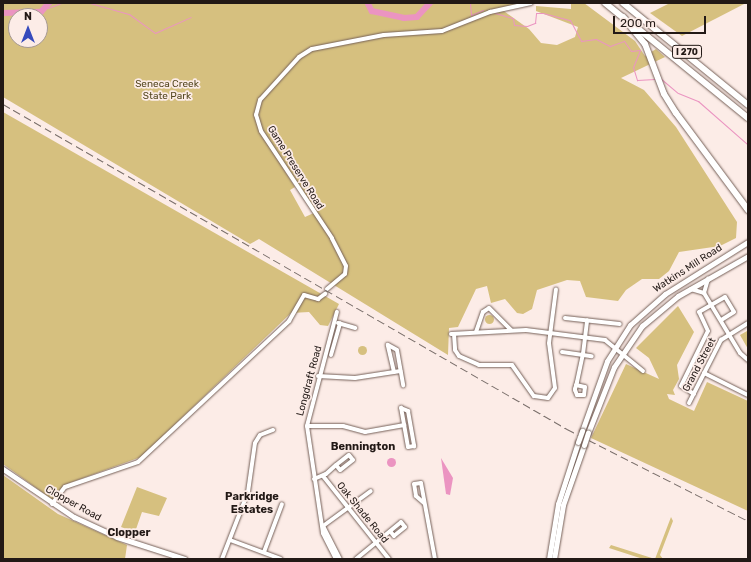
<!DOCTYPE html>
<style>
body{margin:0}
#map{position:relative;width:751px;height:562px;overflow:hidden;background:#fcece7;font-family:Rubik,sans-serif}
div>[style]{position:absolute}
.green>*{inset:0;background:#d6c07f}
.round{border-radius:50%}
.water>*{inset:0;background:#eb94c1}
.stream>*{height:1px;margin:-0.5px;padding:0 0.5px;transform-origin:0.5px;border-radius:0.5px;background:#eb94c1}
.river>*{height:5.5px;margin:-2.75px;padding:0 2.75px;transform-origin:2.75px;border-radius:2.75px;background:#eb94c1}
.roads{filter:drop-shadow(0 0 1px #756058) drop-shadow(0 0 1px #756058)}
.minor>*{height:4px;margin:-2px;padding:0 2px;transform-origin:2px;border-radius:2px;background:#fff}
.major>*{height:5px;margin:-2.5px;padding:0 2.5px;transform-origin:2.5px;border-radius:2.5px;background:#fff}
.highway>*{height:6px;margin:-3px;padding:0 3px;transform-origin:3px;border-radius:3px;background:#fff}
.rail>*{height:1px;margin-top:-0.5px;transform-origin:0;background:repeating-linear-gradient(90deg,#786d69 0 8px,transparent 0 12px)}
.bridges{filter:drop-shadow(0 0 1px #756058) drop-shadow(0 0 1px #756058)}
.major-bridge>*{height:5px;margin:-2.5px;padding:0 2.5px;transform-origin:2.5px;border-radius:2.5px;background:#fff}
span{translate:-50% -50%;white-space:nowrap;text-align:center;line-height:1.15;-webkit-text-stroke:3.5px #fcece7;paint-order:stroke}
.shield-label span{padding:1px 3px;background:#fcece7;border:1px solid;border-radius:3px;-webkit-text-stroke-width:0}
.shield-label{font-size:9px;color:#221916;font-weight:700}
.park-label{font-size:10px;color:#554821}
.street-label{font-size:10px;color:#221916}
.neighbourhood-label{font-size:11px;color:#221916;font-weight:700}
.frame{position:absolute;inset:0;border:4px solid #221916;pointer-events:none}
.north{position:absolute;left:8px;top:8px;width:40px;height:40px;box-sizing:border-box;background:#fcece7;border:1px solid #a59893;border-radius:50%;rotate:0deg;font-size:11px;font-weight:700;line-height:16px;text-align:center;color:#221916}
.north::after{content:'';display:block;margin:auto;width:14px;height:18px;background:#364abc;clip-path:polygon(50% 0,100% 100%,50% 72%,0 100%)}
.scale{position:absolute;left:613px;top:16px;width:93px;height:18px;box-sizing:border-box;border:2px solid #221916;border-top:0;padding-left:5px;font-size:12px;line-height:14px;white-space:nowrap;color:#221916;-webkit-text-stroke:3px #fcece7;paint-order:stroke}
</style>
<div id="map">
<div class="green">
<div style="clip-path:polygon(evenodd,3px 3px,526px 3px,501px 9px,529px 29px,541px 43px,557px 45px,575px 37px,578px 27px,536px 11px,536px 6px,571px 9px,571px 3px,584px 3px,635px 41px,645px 56px,656px 49px,665px 57px,621px 78px,644px 90px,676px 127px,737px 222px,736px 238px,720px 246px,679px 252px,669px 271px,659px 279px,642px 279px,626px 290px,618px 301px,586px 297px,580px 281px,567px 280px,537px 290px,532px 309px,523px 314px,517px 313px,505px 299px,491px 303px,487px 286px,476px 289px,458px 327px,449px 328px,448px 355px,259px 239px,250px 244px,3px 97px,3px 3px,16px 16px,40px 16px,40px 40px,16px 40px,16px 16px,3px 3px,283px 168px,316px 212px,305px 217px,290px 190px,295px 187px,283px 168px)"></div>
<div style="clip-path:polygon(670px 3px,746px 3px,682px 36px,650px 13px)"></div>
<div style="clip-path:polygon(3px 112px,339px 304px,328px 326px,320px 325px,309px 312px,291px 313px,141px 457px,64px 485px,57px 503px,3px 464px)"></div>
<div style="clip-path:polygon(678px 306px,694px 332px,677px 365px,679px 379px,673px 390px,675px 395px,667px 394px,669px 399px,694px 411px,707px 382px,748px 401px,748px 511px,591px 438px,626px 364px,659px 379px,649px 358px,636px 348px)"></div>
<div class="round" style="left:484.5px;top:314.5px;width:9px;height:9px"></div>
<div style="clip-path:polygon(747px 331px,748px 333px,748px 349px,740px 335px)"></div>
<div class="round" style="left:357.5px;top:345.5px;width:9px;height:9px"></div>
<div style="clip-path:polygon(3px 475px,58px 514px,127px 545px,125px 559px,3px 559px)"></div>
<div style="clip-path:polygon(137px 487px,167px 498px,159px 516px,142px 512px,135px 532px,121px 527px)"></div>
<div style="clip-path:polygon(671px 517px,673px 521px,660px 555px,663px 559px,643px 559px,609px 548px,611px 545px,655px 559px)"></div>
</div>
<div class="water">
<div class="round" style="left:386.5px;top:457.5px;width:9px;height:9px"></div>
<div style="clip-path:polygon(441px 458px,453px 478px,450px 495px,446px 494px)"></div>
</div>
<div class="stream">
<div style="left:90px;top:3px;width:41px;rotate:15.8deg"></div>
<div style="left:129px;top:14px;width:32px;rotate:36deg"></div>
<div style="left:155px;top:33px;width:39px;rotate:-24deg"></div>
<div style="left:470px;top:3px;width:12px;rotate:85deg"></div>
<div style="left:471px;top:15px;width:13px;rotate:-23deg"></div>
<div style="left:48px;top:8px;width:14px;rotate:-21deg"></div>
<div style="left:495px;top:13px;width:19px;rotate:16deg"></div>
<div style="left:513px;top:18px;width:7px;rotate:82deg"></div>
<div style="left:514px;top:25px;width:13px;rotate:4deg"></div>
<div style="left:527px;top:26px;width:9px;rotate:-21deg"></div>
<div style="left:535px;top:23px;width:10px;rotate:-84deg"></div>
<div style="left:536px;top:13px;width:7px"></div>
<div style="left:543px;top:13px;width:28px;rotate:15deg"></div>
<div style="left:570px;top:20px;width:24px;rotate:62deg"></div>
<div style="left:581px;top:41px;width:15px;rotate:-8deg"></div>
<div style="left:596px;top:39px;width:16px;rotate:27deg"></div>
<div style="left:610px;top:46px;width:15px;rotate:-20deg"></div>
<div style="left:624px;top:41px;width:12px;rotate:55deg"></div>
<div style="left:631px;top:51px;width:9px;rotate:-6deg"></div>
<div style="left:640px;top:50px;width:18px;rotate:112deg"></div>
<div style="left:633px;top:67px;width:14px;rotate:73deg"></div>
<div style="left:637px;top:80px;width:18px;rotate:-3deg"></div>
<div style="left:660px;top:78px;width:23px;rotate:40deg"></div>
<div style="left:678px;top:93px;width:22px;rotate:22deg"></div>
<div style="left:698px;top:101px;width:67px;rotate:41.3deg"></div>
</div>
<div class="river">
<div style="left:368px;top:3px;width:9px;rotate:63deg"></div>
<div style="left:372px;top:11px;width:33px;rotate:12deg"></div>
<div style="left:404px;top:18px;width:13px;rotate:-4deg"></div>
<div style="left:417px;top:17px;width:19px;rotate:-47deg"></div>
<div style="left:3px;top:13px;width:38px;rotate:-2deg"></div>
<div style="left:41px;top:12px;width:12px;rotate:-48deg"></div>
</div>
<div class="roads">
<div class="minor">
<div style="left:327px;top:289px;width:23px;rotate:-40deg"></div>
<div style="left:345px;top:274px;width:8px;rotate:-83deg"></div>
<div style="left:346px;top:266px;width:31px;rotate:-117deg"></div>
<div style="left:332px;top:238px;width:128px;rotate:-123.6deg"></div>
<div style="left:261px;top:131px;width:17px;rotate:-107deg"></div>
<div style="left:256px;top:115px;width:16px;rotate:-75deg"></div>
<div style="left:260px;top:100px;width:58px;rotate:-47.8deg"></div>
<div style="left:299px;top:57px;width:15px;rotate:-32deg"></div>
<div style="left:312px;top:49px;width:73px;rotate:-11deg"></div>
<div style="left:384px;top:35px;width:58px;rotate:-3.9deg"></div>
<div style="left:442px;top:31px;width:52px;rotate:-21.6deg"></div>
<div style="left:490px;top:12px;width:42px;rotate:-12.4deg"></div>
<div style="left:691px;top:289px;width:14px;rotate:17deg"></div>
<div style="left:704px;top:293px;width:15px;rotate:-74deg"></div>
<div style="left:704px;top:293px;width:70px;rotate:59deg"></div>
<div style="left:740px;top:353px;width:11px;rotate:41deg"></div>
<div style="left:565px;top:318px;width:55px;rotate:6.2deg"></div>
<div style="left:338px;top:323px;width:18px;rotate:16deg"></div>
<div style="left:476px;top:332px;width:21px;rotate:-71deg"></div>
<div style="left:483px;top:312px;width:7px;rotate:-34deg"></div>
<div style="left:489px;top:308px;width:31px;rotate:45deg"></div>
<div style="left:451px;top:334px;width:75px;rotate:-3.1deg"></div>
<div style="left:526px;top:330px;width:80px;rotate:7.2deg"></div>
<div style="left:605px;top:340px;width:49px;rotate:39.2deg"></div>
<div style="left:454px;top:334px;width:16px;rotate:86deg"></div>
<div style="left:455px;top:350px;width:7px;rotate:56deg"></div>
<div style="left:459px;top:356px;width:22px;rotate:24deg"></div>
<div style="left:479px;top:365px;width:33px"></div>
<div style="left:512px;top:365px;width:38px;rotate:55deg"></div>
<div style="left:534px;top:396px;width:14px;rotate:8deg"></div>
<div style="left:548px;top:398px;width:12px;rotate:-55deg"></div>
<div style="left:555px;top:388px;width:45px;rotate:-97.6deg"></div>
<div style="left:549px;top:343px;width:54px;rotate:-82.6deg"></div>
<div style="left:562px;top:352px;width:30px;rotate:8deg"></div>
<div style="left:331px;top:355px;width:33px;rotate:-74deg"></div>
<div style="left:394px;top:372px;width:28px;rotate:-103deg"></div>
<div style="left:388px;top:345px;width:10px;rotate:29deg"></div>
<div style="left:397px;top:350px;width:36px;rotate:80deg"></div>
<div style="left:704px;top:373px;width:49px;rotate:26.6deg"></div>
<div style="left:318px;top:376px;width:37px;rotate:3deg"></div>
<div style="left:355px;top:378px;width:46px;rotate:-8.8deg"></div>
<div style="left:576px;top:385px;width:9px;rotate:13deg"></div>
<div style="left:585px;top:387px;width:8px;rotate:97deg"></div>
<div style="left:584px;top:395px;width:7px;rotate:180deg"></div>
<div style="left:577px;top:395px;width:5px;rotate:-112deg"></div>
<div style="left:575px;top:390px;width:1px;rotate:-90deg"></div>
<div style="left:575px;top:389px;width:7px;rotate:-74deg"></div>
<div style="left:577px;top:382px;width:29px;rotate:-78deg"></div>
<div style="left:583px;top:354px;width:34px;rotate:-83deg"></div>
<div style="left:694px;top:394px;width:15px;rotate:-148deg"></div>
<div style="left:681px;top:386px;width:61px;rotate:-63.9deg"></div>
<div style="left:708px;top:331px;width:21px;rotate:-115deg"></div>
<div style="left:699px;top:312px;width:30px;rotate:-30deg"></div>
<div style="left:725px;top:297px;width:17px;rotate:59deg"></div>
<div style="left:734px;top:312px;width:15px;rotate:148deg"></div>
<div style="left:689px;top:403px;width:71px;rotate:-63.1deg"></div>
<div style="left:721px;top:340px;width:32px;rotate:-32deg"></div>
<div style="left:401px;top:408px;width:8px;rotate:23deg"></div>
<div style="left:408px;top:411px;width:36px;rotate:80deg"></div>
<div style="left:414px;top:446px;width:6px;rotate:171deg"></div>
<div style="left:408px;top:447px;width:40px;rotate:-100deg"></div>
<div style="left:307px;top:426px;width:36px"></div>
<div style="left:343px;top:426px;width:23px;rotate:15deg"></div>
<div style="left:365px;top:432px;width:40px;rotate:-10deg"></div>
<div style="left:323px;top:476px;width:106px;rotate:51.5deg"></div>
<div style="left:314px;top:479px;width:13px;rotate:-23deg"></div>
<div style="left:326px;top:474px;width:13px;rotate:-42deg"></div>
<div style="left:336px;top:465px;width:16px;rotate:-38deg"></div>
<div style="left:349px;top:455px;width:6px;rotate:51deg"></div>
<div style="left:353px;top:460px;width:16px;rotate:142deg"></div>
<div style="left:340px;top:470px;width:6px;rotate:-129deg"></div>
<div style="left:424px;top:503px;width:11px;rotate:-139deg"></div>
<div style="left:416px;top:496px;width:12px;rotate:-99deg"></div>
<div style="left:414px;top:484px;width:7px;rotate:-8deg"></div>
<div style="left:421px;top:483px;width:77px;rotate:79.6deg"></div>
<div style="left:52px;top:504px;width:21px;rotate:-53deg"></div>
<div style="left:65px;top:487px;width:77px;rotate:-18.9deg"></div>
<div style="left:138px;top:462px;width:207px;rotate:-43deg"></div>
<div style="left:289px;top:321px;width:30px;rotate:-60deg"></div>
<div style="left:304px;top:295px;width:15px;rotate:16deg"></div>
<div style="left:318px;top:299px;width:9px;rotate:-36deg"></div>
<div style="left:323px;top:526px;width:59px;rotate:-36.1deg"></div>
<div style="left:323px;top:526px;width:37px;rotate:63deg"></div>
<div style="left:230px;top:540px;width:54px;rotate:20.4deg"></div>
<div style="left:264px;top:552px;width:51px;rotate:-69.4deg"></div>
<div style="left:222px;top:559px;width:72px;rotate:-68.8deg"></div>
<div style="left:248px;top:492px;width:49px;rotate:-81.9deg"></div>
<div style="left:255px;top:443px;width:9px;rotate:-58deg"></div>
<div style="left:260px;top:435px;width:14px;rotate:-21deg"></div>
<div style="left:336px;top:559px;width:29px;rotate:-117deg"></div>
<div style="left:323px;top:533px;width:108px;rotate:-98.5deg"></div>
<div style="left:307px;top:426px;width:118px;rotate:-75.3deg"></div>
<div style="left:356px;top:559px;width:58px;rotate:-39.4deg"></div>
<div style="left:401px;top:522px;width:6px;rotate:51deg"></div>
<div style="left:405px;top:527px;width:14px;rotate:141deg"></div>
<div style="left:394px;top:536px;width:6px;rotate:-129deg"></div>
</div>
<div class="major">
<div style="left:582px;top:431px;width:74px;rotate:-70.3deg"></div>
<div style="left:607px;top:361px;width:43px;rotate:-57.4deg"></div>
<div style="left:630px;top:325px;width:47px;rotate:-41.5deg"></div>
<div style="left:665px;top:294px;width:98px;rotate:-32.1deg"></div>
<div style="left:588px;top:433px;width:71px;rotate:-68.5deg"></div>
<div style="left:614px;top:367px;width:50px;rotate:-55.7deg"></div>
<div style="left:642px;top:326px;width:47px;rotate:-39.8deg"></div>
<div style="left:678px;top:296px;width:81px;rotate:-29.7deg"></div>
<div style="left:3px;top:469px;width:86px;rotate:34.1deg"></div>
<div style="left:74px;top:517px;width:47px;rotate:24.9deg"></div>
<div style="left:117px;top:537px;width:71px;rotate:17.9deg"></div>
<div style="left:549px;top:559px;width:56px;rotate:-80.7deg"></div>
<div style="left:558px;top:504px;width:65px;rotate:-72.1deg"></div>
<div style="left:554px;top:559px;width:55px;rotate:-80.5deg"></div>
<div style="left:563px;top:505px;width:64px;rotate:-70.7deg"></div>
</div>
<div class="highway">
<div style="left:605px;top:3px;width:26px;rotate:39deg"></div>
<div style="left:623px;top:3px;width:161px;rotate:39.2deg"></div>
<div style="left:623px;top:17px;width:35px;rotate:51deg"></div>
<div style="left:645px;top:44px;width:53px;rotate:69.2deg"></div>
<div style="left:664px;top:94px;width:22px;rotate:58deg"></div>
<div style="left:676px;top:113px;width:121px;rotate:53.4deg"></div>
<div style="left:636px;top:27px;width:144px;rotate:39.1deg"></div>
</div>
</div>
<div class="rail">
<div style="left:3px;top:104px;width:651px;rotate:29.95deg"></div>
<div style="left:567px;top:429px;width:203px;rotate:26.9deg"></div>
</div>
<div class="bridges">
<div class="major-bridge">
<div style="left:578px;top:442px;width:12px;rotate:-70deg"></div>
<div style="left:584px;top:445px;width:13px;rotate:-72deg"></div>
</div>
</div>
<div class="shield-label">
<span style="left:687px;top:52px">I 270</span>
</div>
<div class="park-label">
<span style="left:167px;top:90px">Seneca Creek<br>State Park</span>
</div>
<div class="street-label">
<span style="left:295px;top:168px;rotate:58deg">Game Preserve Road</span>
<span style="left:688px;top:269px;rotate:-33deg">Watkins Mill Road</span>
<span style="left:700px;top:365px;rotate:-62deg">Grand Street</span>
<span style="left:310px;top:381px;rotate:-75deg">Longdraft Road</span>
<span style="left:73px;top:504px;rotate:29deg">Clopper Road</span>
<span style="left:362px;top:513px;rotate:51deg">Oak Shade Road</span>
</div>
<div class="neighbourhood-label">
<span style="left:363px;top:447px">Bennington</span>
<span style="left:252px;top:504px">Parkridge<br>Estates</span>
<span style="left:129px;top:533px">Clopper</span>
</div>
<div class="frame"></div>
<div class="north">N</div>
<div class="scale">200 m</div>
</div>
